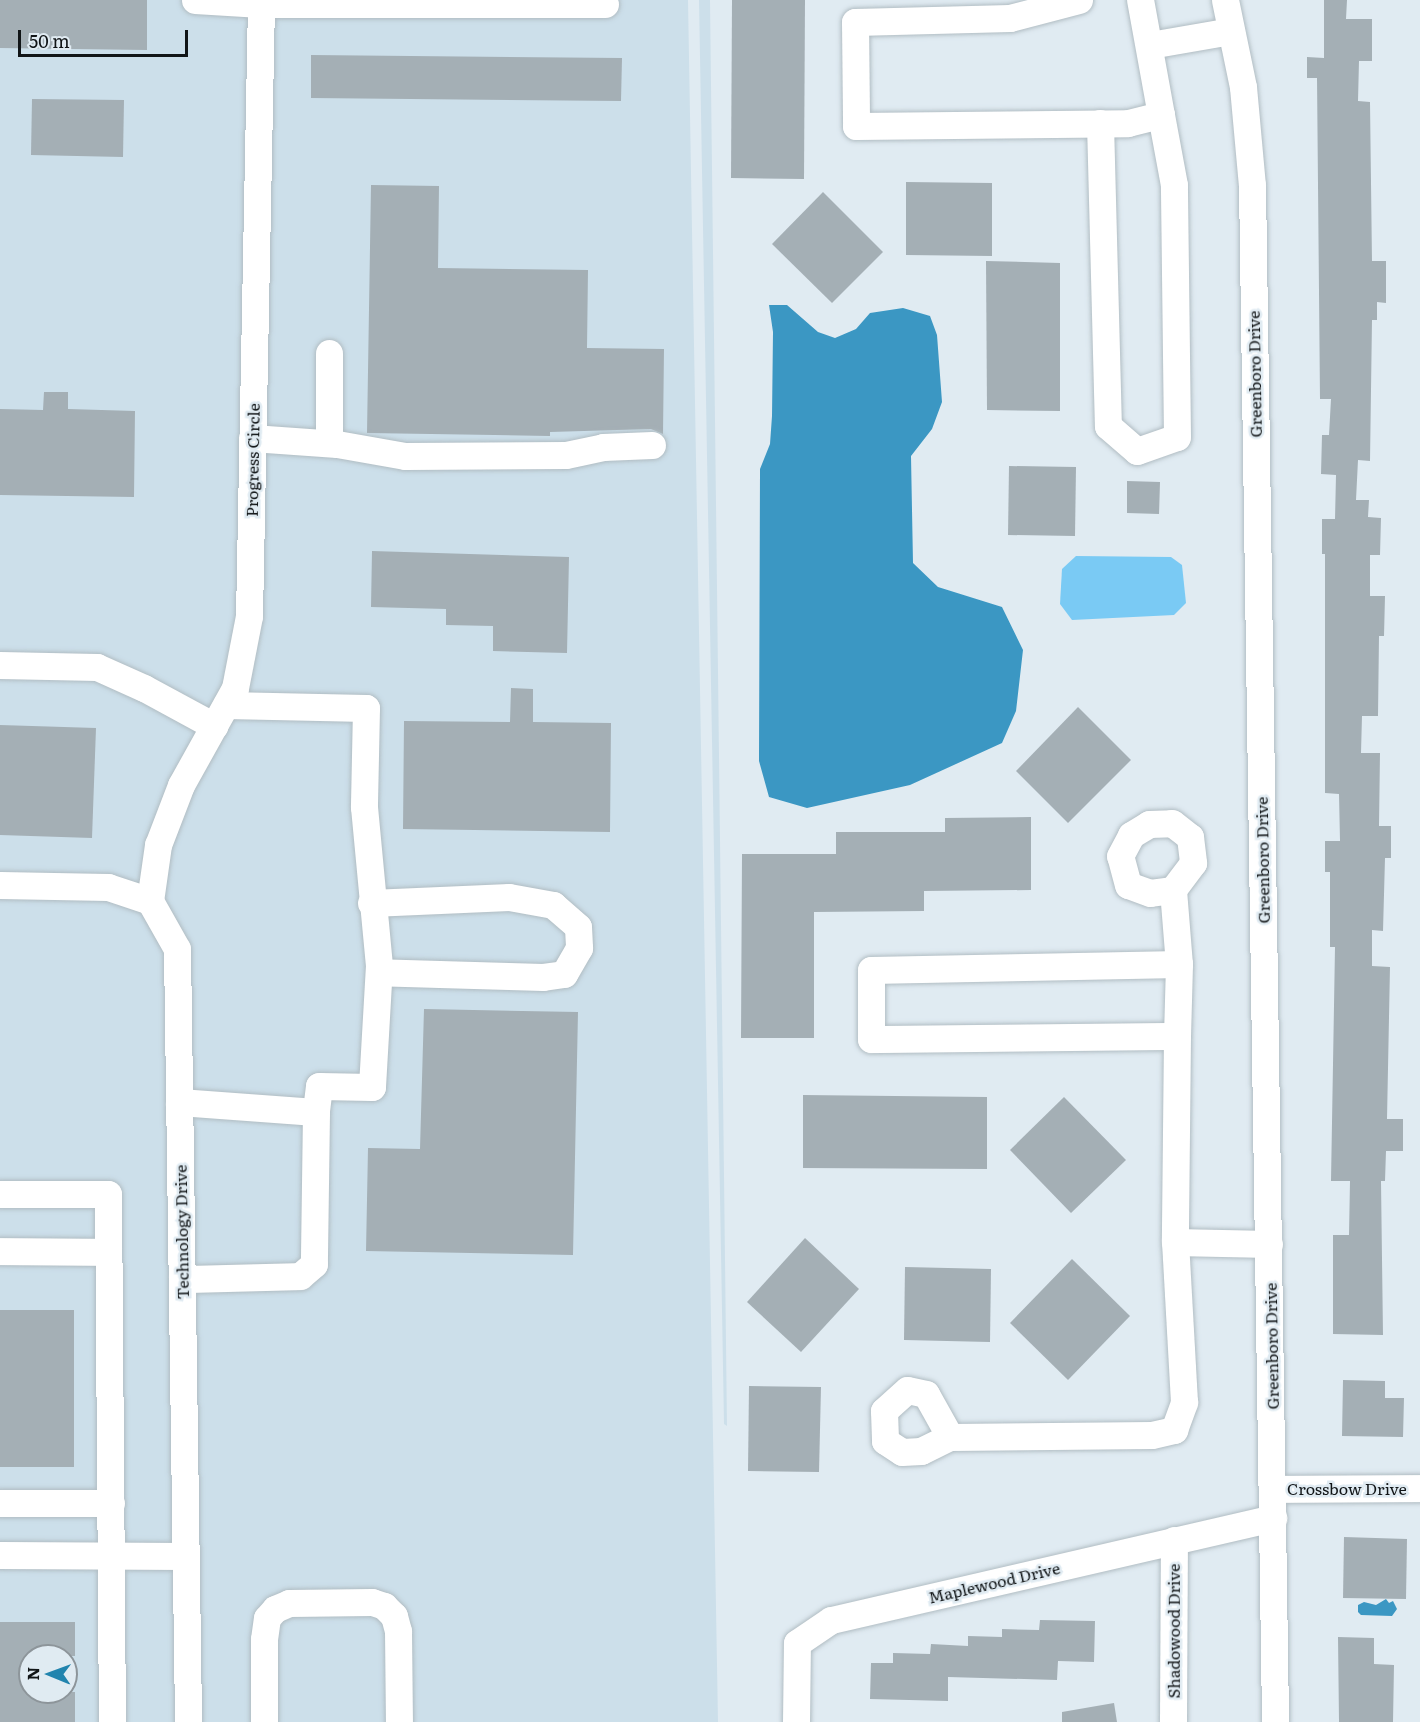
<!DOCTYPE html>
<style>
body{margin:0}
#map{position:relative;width:1420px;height:1722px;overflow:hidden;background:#e0ebf2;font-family:Literata,serif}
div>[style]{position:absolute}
.built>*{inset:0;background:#ccdfea}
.green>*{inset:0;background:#7acaf4}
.water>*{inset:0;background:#3b97c3}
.building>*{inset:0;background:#a4afb5}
.roads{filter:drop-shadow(0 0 2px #b1bdc3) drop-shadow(0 0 2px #b1bdc3)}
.minor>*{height:27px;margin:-13.5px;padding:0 13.5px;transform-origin:13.5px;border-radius:13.5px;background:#fff}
span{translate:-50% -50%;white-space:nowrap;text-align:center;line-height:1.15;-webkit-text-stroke:5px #e0ebf2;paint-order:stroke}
.street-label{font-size:16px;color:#111517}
.north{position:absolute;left:18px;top:1644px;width:60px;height:60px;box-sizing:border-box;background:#e0ebf2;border:2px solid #8d959a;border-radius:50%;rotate:271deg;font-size:16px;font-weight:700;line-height:24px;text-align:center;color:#111517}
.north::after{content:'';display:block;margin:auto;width:21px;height:27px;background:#2184ae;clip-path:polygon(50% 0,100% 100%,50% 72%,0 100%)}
.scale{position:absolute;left:18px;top:30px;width:170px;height:27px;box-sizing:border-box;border:3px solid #111517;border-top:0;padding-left:8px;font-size:18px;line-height:21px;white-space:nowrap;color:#111517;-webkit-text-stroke:4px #e0ebf2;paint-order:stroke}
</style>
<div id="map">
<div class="built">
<div style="clip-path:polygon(evenodd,0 0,688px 0,718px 1722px,0 1722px,0 0,30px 1656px,66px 1656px,66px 1692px,30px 1692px,30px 1656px)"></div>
<div style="clip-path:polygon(699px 0,710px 0,727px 1426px,724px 1424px)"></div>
</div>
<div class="green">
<div style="clip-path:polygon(1076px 556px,1171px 557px,1182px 565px,1186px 603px,1174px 615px,1072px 620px,1060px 604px,1062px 569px)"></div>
</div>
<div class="water">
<div style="clip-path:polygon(769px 305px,787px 305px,818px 332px,835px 338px,856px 329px,870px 313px,903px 308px,930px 316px,937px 335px,942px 402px,932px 429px,911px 456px,913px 563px,938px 587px,1002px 607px,1023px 650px,1016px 711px,1002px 743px,910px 785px,807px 808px,769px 797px,759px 761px,760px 469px,770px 444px,772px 416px,773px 332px)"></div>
<div style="clip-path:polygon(1386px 1599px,1389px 1603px,1393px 1601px,1397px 1609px,1392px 1616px,1361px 1615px,1358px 1612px,1358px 1605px,1364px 1602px,1376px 1605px)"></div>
</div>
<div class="building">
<div style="clip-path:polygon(0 0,147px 0,147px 50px,0 48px)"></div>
<div style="clip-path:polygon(732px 0,805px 0,804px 179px,731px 178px)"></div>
<div style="clip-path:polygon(1324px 0,1347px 0,1346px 19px,1372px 19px,1372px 61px,1359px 61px,1358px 101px,1370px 102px,1372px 261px,1386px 261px,1386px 303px,1377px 302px,1377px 320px,1372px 320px,1370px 461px,1358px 460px,1356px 500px,1369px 500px,1368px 517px,1381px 518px,1380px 555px,1370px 555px,1370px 596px,1385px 596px,1384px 636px,1379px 636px,1378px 716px,1362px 716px,1361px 753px,1380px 753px,1379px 826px,1391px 826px,1391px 858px,1385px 858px,1383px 931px,1372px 930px,1372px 966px,1390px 967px,1387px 1119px,1403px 1119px,1403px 1151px,1386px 1151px,1385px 1181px,1381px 1181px,1383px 1335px,1333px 1334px,1333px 1235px,1349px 1235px,1350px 1181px,1331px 1181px,1335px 947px,1330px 947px,1330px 872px,1325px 872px,1325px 841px,1340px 841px,1339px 794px,1325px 793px,1325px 554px,1322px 554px,1322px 519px,1335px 519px,1336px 475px,1321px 474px,1322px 435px,1329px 435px,1331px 399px,1320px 399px,1317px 78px,1307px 78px,1307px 57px,1324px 58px)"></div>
<div style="clip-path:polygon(311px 55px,622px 58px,621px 101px,311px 98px)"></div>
<div style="clip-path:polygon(32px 99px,124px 100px,123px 157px,31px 155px)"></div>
<div style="clip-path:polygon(906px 182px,992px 183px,992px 256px,906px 255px)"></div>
<div style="clip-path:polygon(371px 185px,439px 186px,438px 268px,588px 270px,587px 348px,664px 349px,663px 434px,651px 429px,550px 432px,550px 436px,367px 433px)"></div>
<div style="clip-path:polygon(823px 192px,883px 252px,832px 303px,772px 244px)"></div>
<div style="clip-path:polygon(986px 261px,1060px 263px,1060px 411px,987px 410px)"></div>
<div style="clip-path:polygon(44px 392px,68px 392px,68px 409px,135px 411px,134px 497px,0 495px,0 409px,43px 410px)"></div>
<div style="clip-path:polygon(1009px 466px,1076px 467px,1075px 536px,1008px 535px)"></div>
<div style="clip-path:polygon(1127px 481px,1160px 482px,1159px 514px,1127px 513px)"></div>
<div style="clip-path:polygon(372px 551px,569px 557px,567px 653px,493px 651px,493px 626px,446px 625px,446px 609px,371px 607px)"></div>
<div style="clip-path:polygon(511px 688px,533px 689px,533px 722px,611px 723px,610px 832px,403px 829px,404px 721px,510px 722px)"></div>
<div style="clip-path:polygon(1078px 707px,1131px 760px,1068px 823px,1016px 771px)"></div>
<div style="clip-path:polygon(0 725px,96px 728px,92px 838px,0 835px)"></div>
<div style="clip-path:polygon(1031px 817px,1031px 890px,924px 891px,924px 911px,814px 912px,814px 1038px,741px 1038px,742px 854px,836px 854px,836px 832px,945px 832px,945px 818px)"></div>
<div style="clip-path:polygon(424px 1009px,578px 1012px,573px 1255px,366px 1251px,368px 1148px,420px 1149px)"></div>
<div style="clip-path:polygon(803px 1095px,987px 1097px,987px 1169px,803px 1168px)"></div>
<div style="clip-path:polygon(1064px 1097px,1126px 1160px,1071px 1213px,1010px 1150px)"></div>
<div style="clip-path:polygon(805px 1238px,859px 1289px,801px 1352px,747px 1302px)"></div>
<div style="clip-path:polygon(1072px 1259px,1130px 1316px,1068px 1380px,1010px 1323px)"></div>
<div style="clip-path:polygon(905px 1267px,991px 1269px,990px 1342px,904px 1340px)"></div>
<div style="clip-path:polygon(0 1310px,74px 1310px,74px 1467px,0 1467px)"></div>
<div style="clip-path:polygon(1343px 1380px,1385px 1381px,1385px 1398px,1404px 1398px,1403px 1437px,1342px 1436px)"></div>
<div style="clip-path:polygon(749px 1386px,821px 1387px,819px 1472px,748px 1471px)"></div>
<div style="clip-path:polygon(1344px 1537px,1407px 1539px,1406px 1599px,1343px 1598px)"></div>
<div style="clip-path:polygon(1040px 1620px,1095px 1621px,1094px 1662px,1058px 1661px,1057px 1680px,948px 1677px,948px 1701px,870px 1699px,871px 1663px,893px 1663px,893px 1653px,930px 1654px,931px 1644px,968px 1646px,968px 1636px,1002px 1637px,1002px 1629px,1039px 1630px)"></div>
<div style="clip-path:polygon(0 1622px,75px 1622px,75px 1656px,30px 1656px,30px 1692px,75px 1692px,75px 1722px,0 1722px)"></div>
<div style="clip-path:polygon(1338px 1637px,1374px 1638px,1374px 1664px,1394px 1665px,1393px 1722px,1339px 1722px)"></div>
<div style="clip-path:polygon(1114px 1703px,1117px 1722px,1062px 1722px,1062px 1712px)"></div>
</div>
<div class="roads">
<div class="minor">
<div style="left:195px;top:0;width:66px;rotate:3.5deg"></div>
<div style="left:261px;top:4px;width:344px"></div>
<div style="left:1079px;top:0;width:71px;rotate:165.4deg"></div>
<div style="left:1010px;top:18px;width:155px;rotate:178.5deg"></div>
<div style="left:855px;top:22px;width:104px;rotate:89.4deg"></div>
<div style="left:856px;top:126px;width:272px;rotate:-0.6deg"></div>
<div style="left:1128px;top:123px;width:34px;rotate:-14deg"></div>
<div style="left:1161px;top:115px;width:117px;rotate:-100.3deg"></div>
<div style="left:1225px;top:0;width:89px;rotate:78.3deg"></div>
<div style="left:1243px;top:87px;width:98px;rotate:84.8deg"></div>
<div style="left:1252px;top:185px;width:1537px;rotate:89.14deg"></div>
<div style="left:1150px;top:45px;width:82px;rotate:-9.8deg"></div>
<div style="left:1100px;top:123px;width:303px;rotate:88.5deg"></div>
<div style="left:1108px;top:426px;width:38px;rotate:41deg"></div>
<div style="left:1137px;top:451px;width:42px;rotate:-19.3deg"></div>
<div style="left:1177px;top:437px;width:252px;rotate:-90.7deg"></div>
<div style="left:1174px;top:185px;width:71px;rotate:-100.5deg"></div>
<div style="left:329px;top:353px;width:90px;rotate:90deg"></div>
<div style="left:252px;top:438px;width:85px;rotate:4deg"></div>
<div style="left:337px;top:444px;width:69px;rotate:10deg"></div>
<div style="left:405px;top:456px;width:161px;rotate:-0.4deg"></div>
<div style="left:566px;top:455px;width:38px;rotate:-12deg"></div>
<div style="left:603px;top:447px;width:49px;rotate:-2.3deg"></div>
<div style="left:0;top:665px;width:97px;rotate:1.2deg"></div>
<div style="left:97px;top:667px;width:51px;rotate:24.1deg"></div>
<div style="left:144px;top:688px;width:80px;rotate:28.5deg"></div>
<div style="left:226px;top:705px;width:140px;rotate:1.2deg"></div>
<div style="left:366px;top:708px;width:99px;rotate:91.2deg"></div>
<div style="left:364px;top:807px;width:159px;rotate:84.6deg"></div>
<div style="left:379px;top:965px;width:122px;rotate:93.3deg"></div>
<div style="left:372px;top:1087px;width:53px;rotate:-178.9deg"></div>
<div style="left:319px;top:1086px;width:26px;rotate:97deg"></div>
<div style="left:0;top:885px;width:108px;rotate:1.1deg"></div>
<div style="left:108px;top:887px;width:44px;rotate:18.4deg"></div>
<div style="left:150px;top:901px;width:55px;rotate:60.6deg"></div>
<div style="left:177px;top:949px;width:773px;rotate:89.18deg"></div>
<div style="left:1173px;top:890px;width:23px;rotate:173deg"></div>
<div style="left:1150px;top:893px;width:23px;rotate:-160deg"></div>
<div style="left:1128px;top:885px;width:30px;rotate:-105deg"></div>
<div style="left:1120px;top:856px;width:24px;rotate:-62deg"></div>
<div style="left:1131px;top:835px;width:21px;rotate:-31deg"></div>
<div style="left:1149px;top:824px;width:23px;rotate:-2deg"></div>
<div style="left:1172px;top:823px;width:23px;rotate:38deg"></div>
<div style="left:1190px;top:837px;width:26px;rotate:83deg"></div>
<div style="left:1193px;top:863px;width:34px;rotate:127deg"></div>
<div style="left:1173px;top:890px;width:74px;rotate:85.4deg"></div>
<div style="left:1179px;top:964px;width:308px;rotate:178.9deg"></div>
<div style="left:871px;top:970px;width:69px;rotate:90deg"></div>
<div style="left:871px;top:1039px;width:306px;rotate:-0.6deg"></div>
<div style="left:1177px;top:1036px;width:206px;rotate:90.6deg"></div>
<div style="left:1175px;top:1242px;width:94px;rotate:1.2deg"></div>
<div style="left:150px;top:901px;width:57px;rotate:-81.9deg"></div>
<div style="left:158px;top:845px;width:64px;rotate:-69deg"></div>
<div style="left:181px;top:785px;width:111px;rotate:-60.9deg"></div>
<div style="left:235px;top:688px;width:73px;rotate:-79deg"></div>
<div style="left:249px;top:616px;width:616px;rotate:-88.88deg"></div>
<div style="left:371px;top:903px;width:138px;rotate:-2.5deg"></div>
<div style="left:509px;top:897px;width:45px;rotate:10.3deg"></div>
<div style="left:553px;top:905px;width:33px;rotate:41deg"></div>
<div style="left:578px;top:927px;width:21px;rotate:87deg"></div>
<div style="left:579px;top:948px;width:30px;rotate:120deg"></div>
<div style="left:564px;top:974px;width:21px;rotate:172deg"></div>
<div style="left:543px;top:977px;width:164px;rotate:-178.3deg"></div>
<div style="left:1177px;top:1036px;width:72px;rotate:-88.4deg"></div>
<div style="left:179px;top:1102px;width:137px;rotate:4.2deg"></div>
<div style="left:316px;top:1112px;width:152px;rotate:90.8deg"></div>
<div style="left:314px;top:1264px;width:18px;rotate:139deg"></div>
<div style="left:300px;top:1276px;width:118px;rotate:178.5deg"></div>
<div style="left:0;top:1194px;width:108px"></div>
<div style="left:108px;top:1194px;width:528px;rotate:89.57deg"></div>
<div style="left:0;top:1251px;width:108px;rotate:0.5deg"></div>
<div style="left:950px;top:1437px;width:49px;rotate:-119.2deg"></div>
<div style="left:926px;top:1394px;width:19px;rotate:-168deg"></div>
<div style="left:907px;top:1390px;width:31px;rotate:138deg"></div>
<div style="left:884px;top:1411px;width:30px;rotate:88deg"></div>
<div style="left:885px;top:1441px;width:20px;rotate:33deg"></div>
<div style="left:902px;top:1452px;width:19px;rotate:-3deg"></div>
<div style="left:921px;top:1451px;width:32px;rotate:-26deg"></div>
<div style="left:950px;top:1437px;width:202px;rotate:-0.6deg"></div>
<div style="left:1152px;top:1435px;width:23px;rotate:-13deg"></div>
<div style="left:1174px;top:1430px;width:30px;rotate:-70deg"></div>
<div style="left:1184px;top:1402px;width:160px;rotate:-93.2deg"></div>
<div style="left:1273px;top:1489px;width:147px;rotate:-0.4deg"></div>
<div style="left:0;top:1503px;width:111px"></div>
<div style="left:0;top:1555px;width:185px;rotate:0.3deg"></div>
<div style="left:264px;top:1722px;width:83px;rotate:-90deg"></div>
<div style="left:264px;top:1639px;width:21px;rotate:-82deg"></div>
<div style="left:267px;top:1618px;width:12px;rotate:-48deg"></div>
<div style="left:275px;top:1609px;width:15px;rotate:-23deg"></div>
<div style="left:289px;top:1603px;width:83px;rotate:-0.7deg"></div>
<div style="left:372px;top:1602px;width:13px;rotate:18deg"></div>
<div style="left:384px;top:1606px;width:14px;rotate:45deg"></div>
<div style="left:394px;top:1616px;width:16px;rotate:75deg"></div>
<div style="left:398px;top:1631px;width:91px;rotate:89.4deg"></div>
<div style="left:796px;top:1722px;width:79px;rotate:-89.3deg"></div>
<div style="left:797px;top:1643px;width:41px;rotate:-34.1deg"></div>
<div style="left:831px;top:1620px;width:454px;rotate:-13deg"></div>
<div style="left:1173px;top:1722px;width:182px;rotate:-89.7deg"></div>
</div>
</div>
<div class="street-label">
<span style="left:1254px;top:374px;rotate:-91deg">Greenboro Drive</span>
<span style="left:252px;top:460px;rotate:-89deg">Progress Circle</span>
<span style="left:1262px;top:860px;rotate:-91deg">Greenboro Drive</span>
<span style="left:181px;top:1232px;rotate:-91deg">Technology Drive</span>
<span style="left:1271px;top:1346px;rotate:-91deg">Greenboro Drive</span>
<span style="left:1347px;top:1488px">Crossbow Drive</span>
<span style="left:994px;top:1582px;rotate:-13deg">Maplewood Drive</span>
<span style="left:1173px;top:1631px;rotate:-90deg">Shadowood Drive</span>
</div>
<div class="north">N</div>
<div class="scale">50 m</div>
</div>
